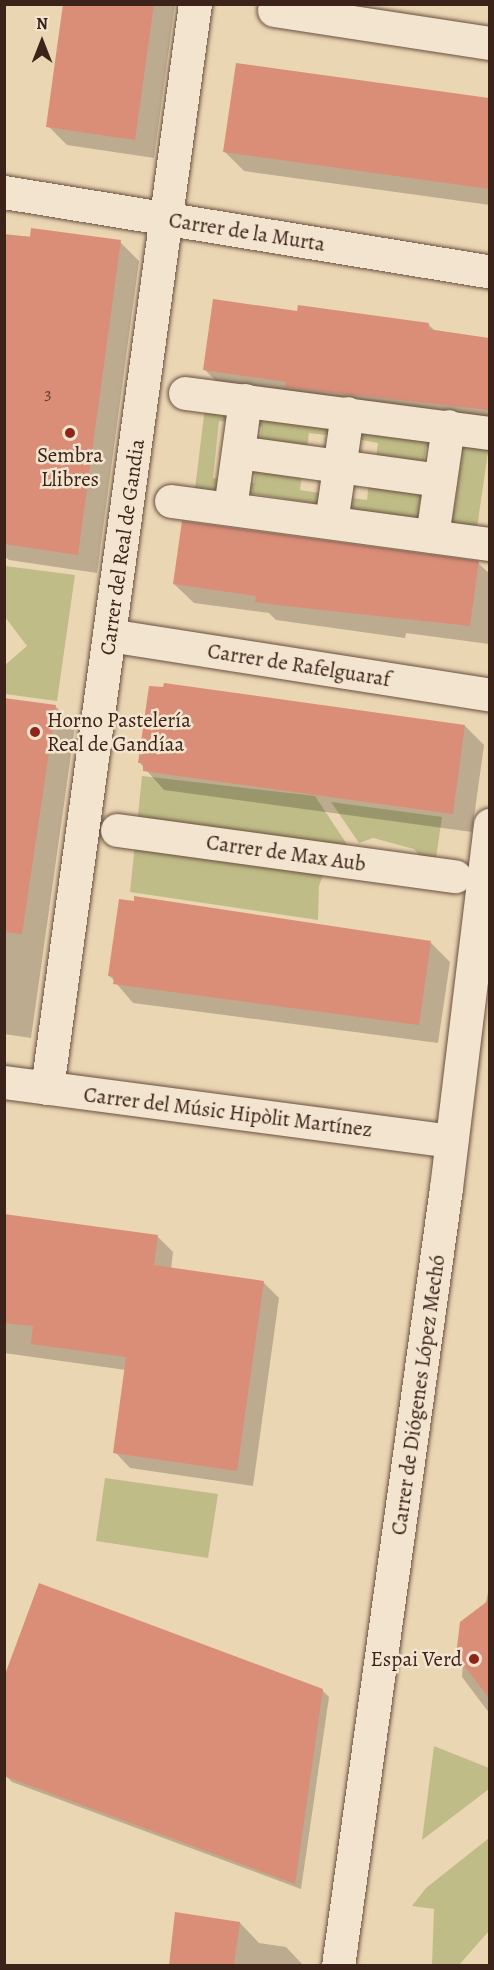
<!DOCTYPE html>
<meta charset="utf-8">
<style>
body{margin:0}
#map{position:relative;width:494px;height:1970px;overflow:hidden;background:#ebd6b3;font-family:Alegreya,serif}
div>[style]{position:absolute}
.green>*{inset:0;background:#c0bc87}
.shadow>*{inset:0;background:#0003}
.building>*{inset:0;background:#da8e78}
.roads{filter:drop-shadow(0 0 2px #685040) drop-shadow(0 0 2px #685040)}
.street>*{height:33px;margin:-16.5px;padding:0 16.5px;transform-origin:16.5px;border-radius:16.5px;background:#f2e4ce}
.dots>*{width:16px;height:16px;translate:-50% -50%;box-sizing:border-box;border:3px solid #f2e4ce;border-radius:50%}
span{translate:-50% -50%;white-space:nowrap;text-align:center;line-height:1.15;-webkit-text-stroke:5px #f2e4ce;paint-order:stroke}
.number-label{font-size:18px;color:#643e32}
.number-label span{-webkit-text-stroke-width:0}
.street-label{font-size:21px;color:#3c231a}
.poi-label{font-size:21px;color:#3c231a}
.left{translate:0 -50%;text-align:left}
.right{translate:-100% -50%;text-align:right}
.frame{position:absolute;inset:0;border:6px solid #3c231a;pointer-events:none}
.north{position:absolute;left:12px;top:12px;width:60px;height:60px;-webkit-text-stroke:4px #f2e4ce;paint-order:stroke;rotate:0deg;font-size:16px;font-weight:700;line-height:24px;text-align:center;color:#3c231a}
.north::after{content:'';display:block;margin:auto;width:21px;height:27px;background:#3c231a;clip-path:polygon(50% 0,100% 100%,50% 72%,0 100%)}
</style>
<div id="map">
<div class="green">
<div style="clip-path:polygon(205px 407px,235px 411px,234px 422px,219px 421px,213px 478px,226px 480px,224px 492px,195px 489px)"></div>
<div style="clip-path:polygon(254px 415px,335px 423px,334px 436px,309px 433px,307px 448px,260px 443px,262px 427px,253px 425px)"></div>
<div style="clip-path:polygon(354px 424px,438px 439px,436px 448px,426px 447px,423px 466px,376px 458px,378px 443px,351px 438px)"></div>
<div style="clip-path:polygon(452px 440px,489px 445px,477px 528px,440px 523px,442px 510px,454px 511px,462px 453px,451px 451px)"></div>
<div style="clip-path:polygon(257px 466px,302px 473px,300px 490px,326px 494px,325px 505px,241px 492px,243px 481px,254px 483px)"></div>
<div style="clip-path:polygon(369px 482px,422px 490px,419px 509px,429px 510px,428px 520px,341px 508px,343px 497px,367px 500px)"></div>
<div style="clip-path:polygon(5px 566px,75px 575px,57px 701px,5px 694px,5px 665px,27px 646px,5px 617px)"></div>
<div style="clip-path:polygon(142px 776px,315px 796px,350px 849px,326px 868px,319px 886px,318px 920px,130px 892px)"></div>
<div style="clip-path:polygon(331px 802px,442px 817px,434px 872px,414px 849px,373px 838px,359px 843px)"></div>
<div style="clip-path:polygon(105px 1478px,218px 1494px,208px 1558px,96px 1541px)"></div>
<div style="clip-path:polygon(434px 1746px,489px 1768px,489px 1789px,422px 1840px)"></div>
<div style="clip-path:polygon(489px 1838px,489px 1931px,459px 1965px,432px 1965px,434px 1909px,412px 1906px,426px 1888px)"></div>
</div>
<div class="shadow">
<div style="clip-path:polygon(65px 4px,175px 4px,154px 158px,67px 145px,48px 126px)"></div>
<div style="clip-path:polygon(238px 65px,490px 100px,490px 205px,244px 171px,225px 152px)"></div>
<div style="clip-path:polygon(4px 235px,120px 242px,139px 261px,97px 573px,9px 560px,4px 556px)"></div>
<div style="clip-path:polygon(298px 312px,428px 324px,435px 331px,490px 339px,490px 427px,224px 389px,204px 369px)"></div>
<div style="clip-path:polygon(478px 563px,490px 574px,489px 644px,406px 633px,405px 638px,276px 620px,269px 613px,194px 603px,174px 584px)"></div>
<div style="clip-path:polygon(4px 700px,56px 707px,75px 726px,31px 1038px,4px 1034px)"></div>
<div style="clip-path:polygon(465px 726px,484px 745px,472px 832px,164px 790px,139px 762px)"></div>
<div style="clip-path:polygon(431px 943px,450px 962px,438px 1043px,133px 1003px,110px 976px)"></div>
<div style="clip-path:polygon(4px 1216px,158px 1237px,173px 1252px,171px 1269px,263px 1282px,279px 1298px,253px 1486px,130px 1468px,115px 1452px,126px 1370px,4px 1353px)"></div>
<div style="clip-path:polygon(490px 1582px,490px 1714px,462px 1677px,463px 1662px,484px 1612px)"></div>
<div style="clip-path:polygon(322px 1690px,329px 1697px,301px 1889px,12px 1782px,5px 1775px)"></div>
<div style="clip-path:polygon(177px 1914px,240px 1923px,259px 1943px,286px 1947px,304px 1966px,170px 1966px)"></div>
</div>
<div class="building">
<div style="clip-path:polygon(63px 4px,154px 4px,135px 140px,46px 127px)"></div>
<div style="clip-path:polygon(236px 63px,489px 98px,489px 189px,223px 152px)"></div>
<div style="clip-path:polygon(31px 228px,121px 240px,78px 555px,4px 544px,4px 234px,30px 237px)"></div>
<div style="clip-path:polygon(213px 299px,297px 311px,298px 305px,429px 323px,428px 329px,489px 338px,489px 410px,285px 387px,286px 382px,203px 370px)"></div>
<div style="clip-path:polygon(182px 521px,479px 561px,470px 626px,286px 606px,255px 602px,256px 596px,173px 584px)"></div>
<div style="clip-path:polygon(164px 683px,465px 725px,453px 814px,143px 771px,143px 763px,138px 763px,149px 686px,163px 687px)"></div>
<div style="clip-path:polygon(4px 698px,56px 705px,22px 934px,4px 932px)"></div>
<div style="clip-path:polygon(134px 896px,431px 941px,419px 1025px,113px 984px,114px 977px,108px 976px,119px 899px,134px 901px)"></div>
<div style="clip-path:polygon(4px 1214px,158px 1235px,154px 1265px,264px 1281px,237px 1471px,113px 1453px,126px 1357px,31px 1344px,33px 1326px,4px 1323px)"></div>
<div style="clip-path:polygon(39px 1583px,323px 1689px,295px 1884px,4px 1776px,4px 1677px)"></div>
<div style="clip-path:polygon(489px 1600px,489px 1698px,456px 1655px,460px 1622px)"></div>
<div style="clip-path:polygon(175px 1912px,240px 1922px,234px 1965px,169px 1965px)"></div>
</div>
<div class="roads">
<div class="street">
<div style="left:274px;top:10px;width:219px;rotate:8.7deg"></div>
<div style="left:4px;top:192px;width:493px;rotate:9.3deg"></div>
<div style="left:185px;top:393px;width:308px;rotate:7.5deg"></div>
<div style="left:238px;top:452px;width:204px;rotate:7.9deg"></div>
<div style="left:171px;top:501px;width:322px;rotate:7.7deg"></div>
<div style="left:230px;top:508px;width:109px;rotate:-82.1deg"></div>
<div style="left:331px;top:522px;width:110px;rotate:-81.6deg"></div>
<div style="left:432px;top:536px;width:111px;rotate:-81.7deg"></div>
<div style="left:109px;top:635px;width:386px;rotate:8.9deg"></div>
<div style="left:117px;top:830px;width:341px;rotate:7.8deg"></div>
<div style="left:4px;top:1082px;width:451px;rotate:7.5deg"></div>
<div style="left:47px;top:1088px;width:1094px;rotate:-82.23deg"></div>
<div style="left:338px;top:1966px;width:785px;rotate:-82.1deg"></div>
<div style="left:446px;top:1188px;width:366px;rotate:-83.1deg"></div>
</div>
</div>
<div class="dots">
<div style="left:70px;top:433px;background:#8f2418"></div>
<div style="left:35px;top:732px;background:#8f2418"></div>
<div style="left:474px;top:1659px;background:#8f2418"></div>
</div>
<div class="number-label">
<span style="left:48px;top:393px">3</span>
</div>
<div class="street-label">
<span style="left:247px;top:232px;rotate:9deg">Carrer de la Murta</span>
<span style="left:122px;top:547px;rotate:-82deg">Carrer del Real de Gandia</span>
<span style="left:299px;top:665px;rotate:9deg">Carrer de Rafelguaraf</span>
<span style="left:286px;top:853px;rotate:8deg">Carrer de Max Aub</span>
<span style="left:228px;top:1112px;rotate:7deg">Carrer del Músic Hipòlit Martínez</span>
<span style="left:418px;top:1395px;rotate:-82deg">Carrer de Diógenes López Mechó</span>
</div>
<div class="poi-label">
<span style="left:70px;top:467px">Sembra<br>Llibres</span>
<span class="left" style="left:47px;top:732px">Horno Pastelería<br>Real de Gandíaa</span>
<span class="right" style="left:462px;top:1659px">Espai Verd</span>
</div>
<div class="frame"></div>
<div class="north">N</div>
</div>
